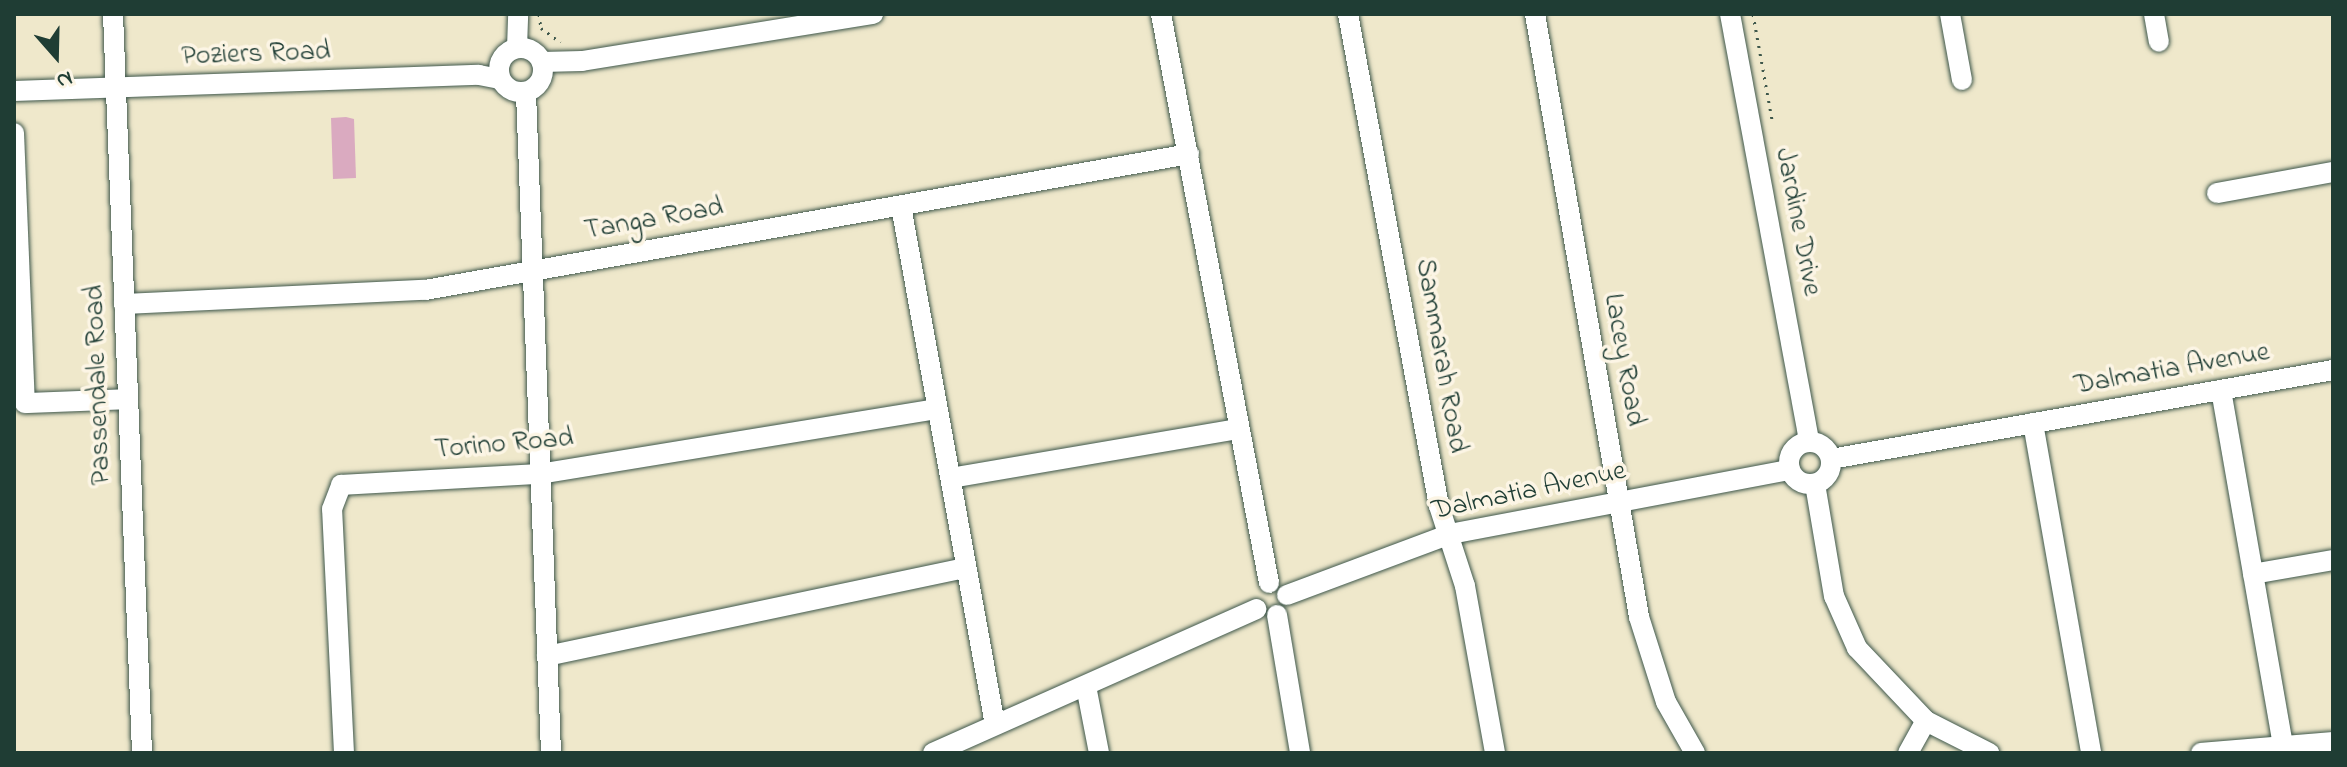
<!DOCTYPE html>
<style>
body{margin:0}
#map{position:relative;width:2347px;height:767px;overflow:hidden;background:#efe8cb;font-family:"Indie Flower",sans-serif}
div>[style]{position:absolute}
.building>*{inset:0;background:#daaac0}
.path>*{height:3px;margin-top:-1.5px;transform-origin:0;background:repeating-linear-gradient(90deg,#3e574b 0 2px,transparent 0 8px)}
.roads{filter:drop-shadow(0 0 2px #3e574b) drop-shadow(0 0 2px #3e574b)}
.minor>*{height:20px;margin:-10px;padding:0 10px;transform-origin:10px;border-radius:10px;background:#fff}
.minor>.ring{margin:-10px;padding:0;box-sizing:content-box;background:none;border:20px solid #fff;border-radius:50%}
span{translate:-50% -50%;white-space:nowrap;text-align:center;line-height:1.15;-webkit-text-stroke:7px #fcf5e5;paint-order:stroke}
.street-label{font-size:28px;color:#1f3d34}
.frame{position:absolute;inset:0;border:16px solid #1f3d34;pointer-events:none}
.north{position:absolute;left:16px;top:16px;width:80px;height:80px;-webkit-text-stroke:6px #fcf5e5;paint-order:stroke;rotate:160deg;font-size:22px;font-weight:700;line-height:32px;text-align:center;color:#1f3d34}
.north::after{content:'';display:block;margin:auto;width:28px;height:36px;background:#1f3d34;clip-path:polygon(50% 0,100% 100%,50% 72%,0 100%)}
</style>
<div id="map">
<div class="building">
<div style="clip-path:polygon(346px 117px,354px 119px,356px 178px,333px 179px,331px 118px)"></div>
</div>
<div class="path">
<div style="left:539px;top:14px;width:14px;rotate:82deg"></div>
<div style="left:541px;top:28px;width:24px;rotate:36deg"></div>
<div style="left:1753px;top:14px;width:108px;rotate:79.8deg"></div>
</div>
<div class="roads">
<div class="minor">
<div style="left:113px;top:14px;width:740px;rotate:87.75deg"></div>
<div style="left:1161px;top:14px;width:579px;rotate:79.25deg"></div>
<div style="left:1348px;top:14px;width:500px;rotate:79.52deg"></div>
<div style="left:1439px;top:506px;width:84px;rotate:72deg"></div>
<div style="left:1465px;top:586px;width:170px;rotate:79.8deg"></div>
<div style="left:1535px;top:14px;width:612px;rotate:80.21deg"></div>
<div style="left:1639px;top:617px;width:89px;rotate:72.4deg"></div>
<div style="left:1666px;top:702px;width:59px;rotate:60.4deg"></div>
<div style="left:1730px;top:14px;width:434px;rotate:79.5deg"></div>
<div style="left:1950px;top:14px;width:67px;rotate:79.7deg"></div>
<div style="left:2154px;top:14px;width:28px;rotate:80deg"></div>
<div class="ring" style="left:499px;top:48px;width:24px;height:24px"></div>
<div style="left:517px;top:48px;width:34px;rotate:-88deg"></div>
<div style="left:542px;top:62px;width:40px;rotate:-1.4deg"></div>
<div style="left:582px;top:61px;width:295px;rotate:-9.2deg"></div>
<div style="left:14px;top:91px;width:465px;rotate:-2deg"></div>
<div style="left:479px;top:75px;width:21px;rotate:11deg"></div>
<div style="left:526px;top:93px;width:660px;rotate:87.83deg"></div>
<div style="left:14px;top:133px;width:270px;rotate:87.7deg"></div>
<div style="left:25px;top:403px;width:103px;rotate:-2.2deg"></div>
<div style="left:2217px;top:193px;width:118px;rotate:-10.3deg"></div>
<div style="left:901px;top:206px;width:527px;rotate:79.73deg"></div>
<div style="left:124px;top:304px;width:301px;rotate:-2.7deg"></div>
<div style="left:425px;top:290px;width:776px;rotate:-10.09deg"></div>
<div style="left:2221px;top:390px;width:361px;rotate:80.1deg"></div>
<div style="left:2033px;top:423px;width:335px;rotate:80deg"></div>
<div class="ring" style="left:1789px;top:442px;width:22px;height:22px"></div>
<div style="left:1831px;top:459px;width:510px;rotate:-10.05deg"></div>
<div style="left:951px;top:478px;width:292px;rotate:-9.7deg"></div>
<div style="left:1815px;top:484px;width:114px;rotate:80.4deg"></div>
<div style="left:1834px;top:596px;width:57px;rotate:66.1deg"></div>
<div style="left:1857px;top:648px;width:100px;rotate:46.6deg"></div>
<div style="left:1926px;top:721px;width:71px;rotate:26.9deg"></div>
<div style="left:2253px;top:574px;width:81px;rotate:-9.9deg"></div>
<div style="left:1287px;top:595px;width:174px;rotate:-20.5deg"></div>
<div style="left:1450px;top:534px;width:346px;rotate:-10.7deg"></div>
<div style="left:1277px;top:615px;width:140px;rotate:80.5deg"></div>
<div style="left:547px;top:656px;width:428px;rotate:-11.9deg"></div>
<div style="left:1086px;top:686px;width:68px;rotate:79deg"></div>
<div style="left:344px;top:753px;width:244px;rotate:-92.8deg"></div>
<div style="left:332px;top:509px;width:26px;rotate:-69deg"></div>
<div style="left:341px;top:485px;width:198px;rotate:-3.2deg"></div>
<div style="left:539px;top:474px;width:403px;rotate:-9.3deg"></div>
<div style="left:933px;top:753px;width:354px;rotate:-24deg"></div>
<div style="left:1908px;top:753px;width:37px;rotate:-61deg"></div>
<div style="left:2201px;top:753px;width:132px;rotate:-4.8deg"></div>
</div>
</div>
<div class="street-label">
<span style="left:256px;top:55px;rotate:-2deg">Poziers Road</span>
<span style="left:654px;top:220px;rotate:-10deg">Tanga Road</span>
<span style="left:1797px;top:222px;rotate:79deg">Jardine Drive</span>
<span style="left:1440px;top:356px;rotate:80deg">Sammarah Road</span>
<span style="left:1623px;top:360px;rotate:80deg">Lacey Road</span>
<span style="left:2172px;top:370px;rotate:-10deg">Dalmatia Avenue</span>
<span style="left:99px;top:385px;rotate:-92deg">Passendale Road</span>
<span style="left:504px;top:445px;rotate:-5deg">Torino Road</span>
<span style="left:1529px;top:492px;rotate:-12deg">Dalmatia Avenue</span>
</div>
<div class="frame"></div>
<div class="north">N</div>
</div>
